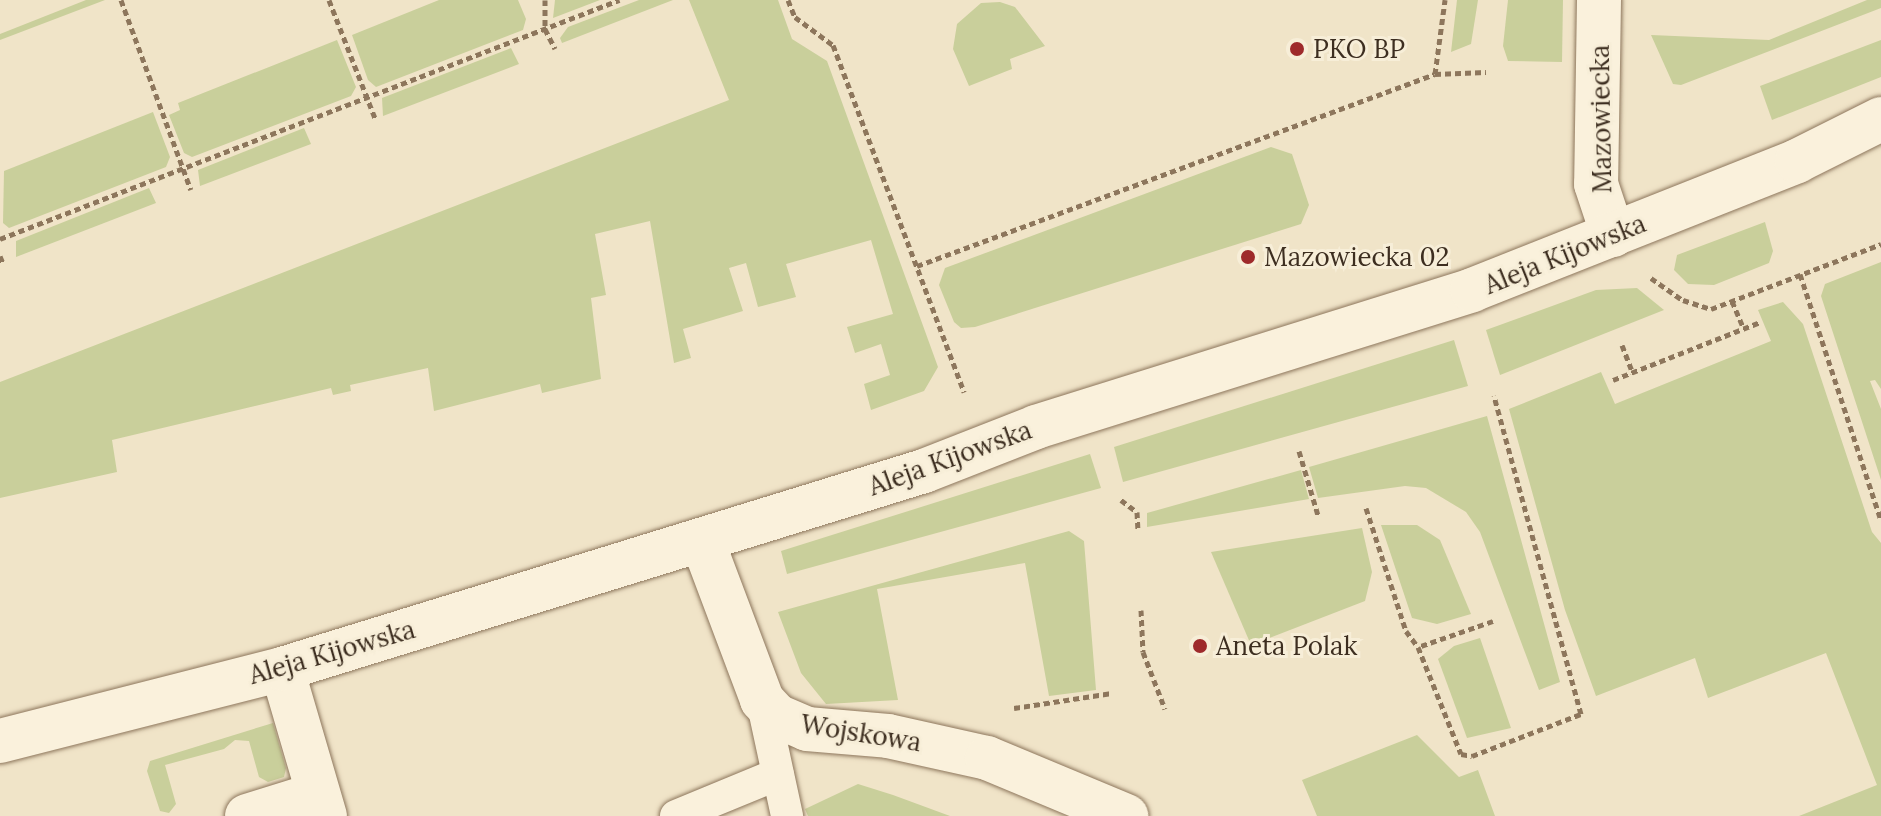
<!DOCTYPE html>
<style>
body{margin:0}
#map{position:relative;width:1881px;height:816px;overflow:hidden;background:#f0e4c8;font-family:Lora,serif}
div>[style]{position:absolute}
.green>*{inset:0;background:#c9cf9b}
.path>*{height:5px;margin-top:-2.5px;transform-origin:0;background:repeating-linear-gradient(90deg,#8d765c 0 6px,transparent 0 10px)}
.roads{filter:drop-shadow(0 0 2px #8d765c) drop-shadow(0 0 2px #8d765c)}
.lane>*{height:32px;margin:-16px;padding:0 16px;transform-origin:16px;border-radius:16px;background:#faf1dc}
.street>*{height:44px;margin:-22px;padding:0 22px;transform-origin:22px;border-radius:22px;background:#faf1dc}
.secondary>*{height:44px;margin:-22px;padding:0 22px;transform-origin:22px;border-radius:22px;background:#faf1dc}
.dots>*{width:22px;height:22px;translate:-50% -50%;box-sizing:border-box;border:4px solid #f7eed8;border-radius:50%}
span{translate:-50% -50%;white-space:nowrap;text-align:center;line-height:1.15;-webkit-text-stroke:6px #f7eed8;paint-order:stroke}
.poi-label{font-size:26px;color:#3d2e20}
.left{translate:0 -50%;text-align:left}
.street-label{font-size:26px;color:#3d2e20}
</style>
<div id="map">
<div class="green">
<div style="clip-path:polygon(86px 0,105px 0,0 40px,0 34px)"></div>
<div style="clip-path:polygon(439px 0,518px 0,526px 19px,523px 30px,376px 87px,368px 80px,352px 35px)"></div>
<div style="clip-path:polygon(555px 0,600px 0,553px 18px)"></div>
<div style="clip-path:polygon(639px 0,673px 0,562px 43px,560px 38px,568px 27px)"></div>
<div style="clip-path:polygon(689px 0,778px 0,792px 39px,827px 61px,938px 367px,924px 391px,871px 410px,864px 384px,890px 375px,881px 344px,855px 353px,847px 327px,893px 314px,871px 240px,786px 264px,796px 297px,758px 307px,746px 263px,729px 268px,743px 311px,683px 329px,691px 358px,674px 363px,650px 221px,595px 234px,606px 295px,591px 298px,601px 379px,542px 393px,540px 384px,434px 411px,428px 368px,350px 385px,351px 391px,333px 395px,331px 388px,112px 440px,117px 472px,0 498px,0 382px,729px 100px)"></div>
<div style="clip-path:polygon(1457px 0,1478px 0,1471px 44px,1451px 52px)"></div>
<div style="clip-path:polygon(1508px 0,1563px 0,1562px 62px,1508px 61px,1503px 46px)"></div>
<div style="clip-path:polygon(1867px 0,1881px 0,1881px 8px,1681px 85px,1673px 84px,1651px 35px,1769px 40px)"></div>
<div style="clip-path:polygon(1000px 2px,1015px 7px,1045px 46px,1010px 59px,1012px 69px,969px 86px,953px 49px,957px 24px,981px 3px)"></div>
<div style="clip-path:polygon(337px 40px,356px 87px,351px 96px,192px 157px,184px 153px,169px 115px,180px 110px,178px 103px)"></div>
<div style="clip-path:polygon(1881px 40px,1881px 77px,1772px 120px,1760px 86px)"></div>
<div style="clip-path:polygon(511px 48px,519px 64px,383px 116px,382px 98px)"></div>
<div style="clip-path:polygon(153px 112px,170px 157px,166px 167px,9px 228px,3px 223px,4px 171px)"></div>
<div style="clip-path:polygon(304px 128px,311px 144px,200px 186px,198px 170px)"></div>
<div style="clip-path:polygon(1271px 147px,1292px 154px,1309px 205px,1301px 224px,975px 327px,961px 328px,954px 322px,939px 285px,945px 268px)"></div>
<div style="clip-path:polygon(149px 188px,156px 203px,16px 257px,16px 241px)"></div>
<div style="clip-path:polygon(1765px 222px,1773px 251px,1769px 263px,1714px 285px,1688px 284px,1674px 270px,1677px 255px)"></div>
<div style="clip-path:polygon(1881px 262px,1881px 389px,1875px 380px,1870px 381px,1881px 409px,1881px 480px,1821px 296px,1825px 284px)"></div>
<div style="clip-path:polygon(1637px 288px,1664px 310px,1500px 375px,1486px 330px,1596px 290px)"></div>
<div style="clip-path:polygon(1783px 302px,1803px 324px,1872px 532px,1881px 543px,1881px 816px,1799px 816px,1877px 785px,1826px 653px,1708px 698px,1695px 658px,1596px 696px,1565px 610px,1509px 409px,1601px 372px,1615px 404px,1771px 341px,1758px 310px)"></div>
<div style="clip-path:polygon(1454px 340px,1468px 386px,1123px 482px,1114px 447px)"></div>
<div style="clip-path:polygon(1487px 416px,1560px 682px,1539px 690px,1480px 532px,1466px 512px,1426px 488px,1405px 486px,1318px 498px,1309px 467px)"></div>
<div style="clip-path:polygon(1090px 454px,1101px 488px,787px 574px,781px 551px)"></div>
<div style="clip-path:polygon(1301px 470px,1309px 499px,1147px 527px,1147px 513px)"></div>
<div style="clip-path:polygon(1381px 525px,1417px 525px,1440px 540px,1471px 614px,1437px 624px,1412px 618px)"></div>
<div style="clip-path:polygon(1362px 528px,1372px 572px,1365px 601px,1251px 645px,1211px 552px)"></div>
<div style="clip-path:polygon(1069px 531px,1084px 541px,1096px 690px,1049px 696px,1025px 563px,877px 589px,898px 700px,826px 704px,801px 673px,778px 612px)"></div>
<div style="clip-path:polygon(1480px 638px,1511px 728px,1467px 738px,1438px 659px,1454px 646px)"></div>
<div style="clip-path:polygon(273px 723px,286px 768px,284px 777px,268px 782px,259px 777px,249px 741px,235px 740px,224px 749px,165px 765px,176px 804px,169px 813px,160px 811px,147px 771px,150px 761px)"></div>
<div style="clip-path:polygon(1417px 735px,1459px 777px,1478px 770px,1495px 816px,1317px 816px,1302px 780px)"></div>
<div style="clip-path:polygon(858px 784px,893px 795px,950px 816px,808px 816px,805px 809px)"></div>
</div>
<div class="path">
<div style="left:121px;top:0;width:202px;rotate:69.8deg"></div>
<div style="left:329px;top:0;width:127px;rotate:68.7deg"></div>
<div style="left:545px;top:0;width:29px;rotate:90deg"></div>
<div style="left:545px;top:29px;width:22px;rotate:63deg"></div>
<div style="left:788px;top:0;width:18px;rotate:68deg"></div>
<div style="left:795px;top:17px;width:47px;rotate:36.4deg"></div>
<div style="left:833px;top:45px;width:371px;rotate:69.3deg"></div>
<div style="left:1435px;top:74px;width:75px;rotate:-82.3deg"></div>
<div style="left:0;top:239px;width:664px;rotate:-21.11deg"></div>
<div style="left:0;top:256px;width:8px;rotate:67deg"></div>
<div style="left:917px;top:266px;width:552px;rotate:-20.34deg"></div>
<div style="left:1435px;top:74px;width:51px;rotate:-2.2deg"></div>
<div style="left:1800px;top:274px;width:259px;rotate:71.8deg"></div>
<div style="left:1651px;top:278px;width:39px;rotate:35deg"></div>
<div style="left:1683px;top:300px;width:29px;rotate:18deg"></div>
<div style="left:1711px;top:309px;width:182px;rotate:-20.9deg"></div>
<div style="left:1732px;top:301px;width:30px;rotate:67deg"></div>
<div style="left:1622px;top:345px;width:30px;rotate:69deg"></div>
<div style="left:1613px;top:380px;width:158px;rotate:-21.5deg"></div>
<div style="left:1299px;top:451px;width:67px;rotate:73.5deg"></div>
<div style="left:1121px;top:500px;width:20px;rotate:37deg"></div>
<div style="left:1137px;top:512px;width:18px;rotate:87deg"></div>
<div style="left:1366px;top:508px;width:129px;rotate:72deg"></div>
<div style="left:1406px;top:631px;width:20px;rotate:53deg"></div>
<div style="left:1141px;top:610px;width:42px;rotate:87.3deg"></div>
<div style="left:1143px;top:652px;width:61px;rotate:68.9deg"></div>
<div style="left:1493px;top:621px;width:79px;rotate:160.9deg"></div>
<div style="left:1418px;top:647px;width:115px;rotate:68.1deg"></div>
<div style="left:1461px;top:754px;width:11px;rotate:10deg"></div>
<div style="left:1472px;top:756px;width:117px;rotate:-21.1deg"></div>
<div style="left:1581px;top:714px;width:330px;rotate:-105.3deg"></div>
<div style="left:1014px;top:708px;width:99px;rotate:-8.7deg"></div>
</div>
<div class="roads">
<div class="lane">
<div style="left:762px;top:700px;width:119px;rotate:77.8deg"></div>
<div style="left:676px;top:816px;width:110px;rotate:-22.4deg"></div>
</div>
<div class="street">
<div style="left:1599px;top:0;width:184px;rotate:90.9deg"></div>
<div style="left:1596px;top:184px;width:54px;rotate:71.6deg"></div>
<div style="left:702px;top:540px;width:171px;rotate:69.4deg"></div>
<div style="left:762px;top:700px;width:22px;rotate:47deg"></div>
<div style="left:777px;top:716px;width:33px;rotate:23deg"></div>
<div style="left:807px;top:729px;width:81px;rotate:4.9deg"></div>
<div style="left:888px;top:736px;width:101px;rotate:12.5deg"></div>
<div style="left:987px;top:758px;width:151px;rotate:22.6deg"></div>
<div style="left:282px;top:669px;width:153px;rotate:73.7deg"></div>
<div style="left:247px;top:816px;width:74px;rotate:-17.2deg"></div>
</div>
<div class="secondary">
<div style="left:0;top:741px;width:291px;rotate:-14.3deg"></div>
<div style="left:282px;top:669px;width:672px;rotate:-17.14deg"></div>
<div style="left:924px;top:471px;width:120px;rotate:-21.4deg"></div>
<div style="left:1036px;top:427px;width:457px;rotate:-17.4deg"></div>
<div style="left:1472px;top:290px;width:350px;rotate:-21.6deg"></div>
<div style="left:1797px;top:161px;width:94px;rotate:-26.6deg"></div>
</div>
</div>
<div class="dots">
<div style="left:1297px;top:49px;background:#9e2a2b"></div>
<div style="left:1248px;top:257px;background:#9e2a2b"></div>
<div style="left:1200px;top:646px;background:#9e2a2b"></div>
</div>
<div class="poi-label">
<span class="left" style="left:1313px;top:49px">PKO BP</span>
<span class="left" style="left:1264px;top:257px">Mazowiecka 02</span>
<span class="left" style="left:1216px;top:646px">Aneta Polak</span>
</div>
<div class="street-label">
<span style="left:1601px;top:119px;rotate:-91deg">Mazowiecka</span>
<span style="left:1565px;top:254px;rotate:-22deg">Aleja Kijowska</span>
<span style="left:950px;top:458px;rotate:-20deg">Aleja Kijowska</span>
<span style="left:332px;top:652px;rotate:-16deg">Aleja Kijowska</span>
<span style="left:861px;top:733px;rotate:9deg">Wojskowa</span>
</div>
</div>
